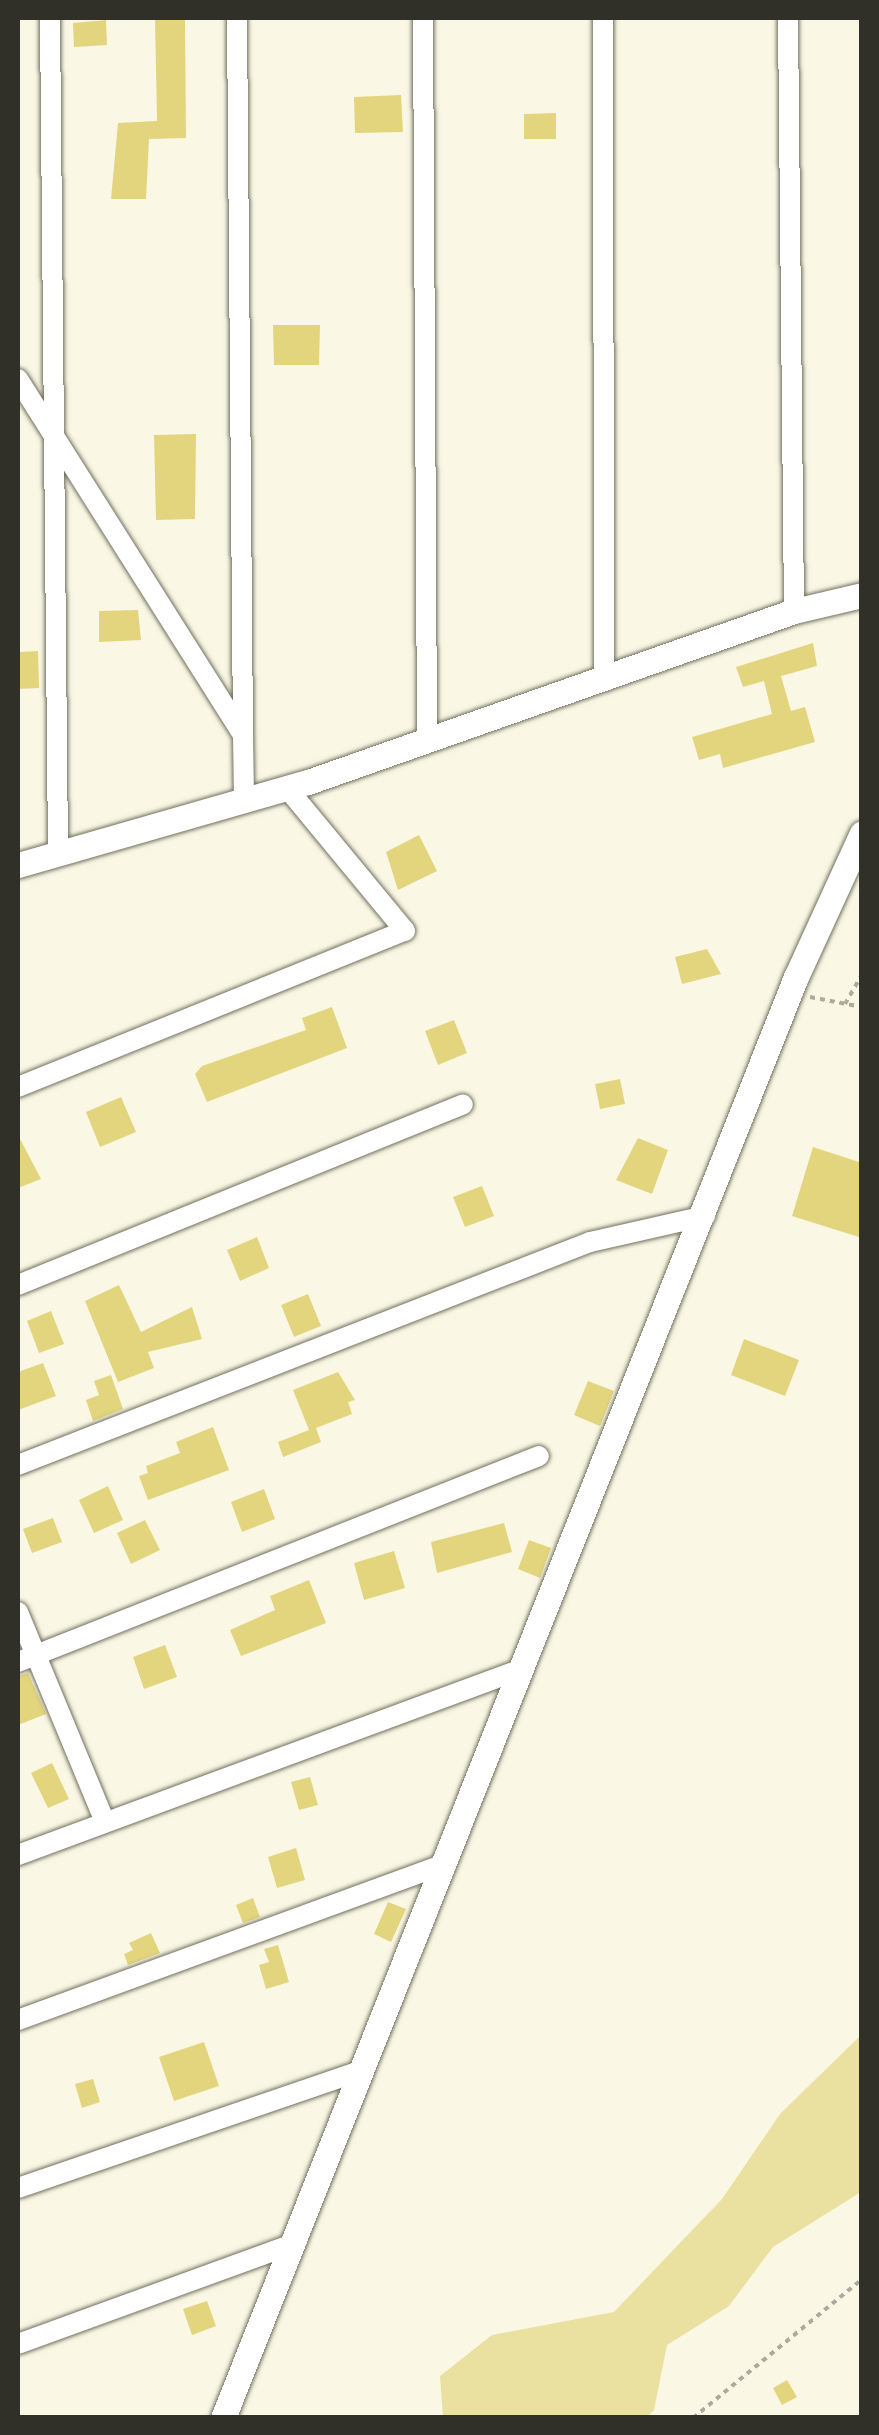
<!DOCTYPE html>
<style>
body{margin:0}
#map{position:relative;width:879px;height:2435px;overflow:hidden;background:#faf8e5;font-family:Manrope,sans-serif}
div>[style]{position:absolute}
.green>*{inset:0;background:#eae09f}
.building>*{inset:0;background:#e2d57d}
.path>*{height:4px;margin-top:-2px;transform-origin:0;background:repeating-linear-gradient(90deg,#adab9d 0 5px,transparent 0 10px)}
.roads{filter:drop-shadow(0 0 2px #716f5e) drop-shadow(0 0 2px #716f5e)}
.minor>*{height:20px;margin:-10px;padding:0 10px;transform-origin:10px;border-radius:10px;background:#fff}
.tertiary>*{height:25px;margin:-12.5px;padding:0 12.5px;transform-origin:12.5px;border-radius:12.5px;background:#fff}
span{translate:-50% -50%;white-space:nowrap;text-align:center;line-height:1.15;-webkit-text-stroke:9px #fff;paint-order:stroke}
.frame{position:absolute;inset:0;border:20px solid #302f28;pointer-events:none}
</style>
<div id="map">
<div class="green">
<div style="clip-path:polygon(861px 2035px,861px 2192px,773px 2247px,729px 2306px,667px 2345px,654px 2410px,647px 2417px,443px 2417px,440px 2376px,492px 2335px,614px 2312px,722px 2199px,780px 2114px)"></div>
</div>
<div class="building">
<div style="clip-path:polygon(155px 18px,185px 18px,186px 138px,149px 139px,146px 199px,111px 199px,118px 123px,157px 121px)"></div>
<div style="clip-path:polygon(106px 20px,107px 45px,74px 47px,73px 23px)"></div>
<div style="clip-path:polygon(401px 95px,403px 132px,355px 133px,354px 97px)"></div>
<div style="clip-path:polygon(556px 113px,556px 139px,524px 139px,524px 114px)"></div>
<div style="clip-path:polygon(273px 325px,320px 325px,319px 365px,274px 365px)"></div>
<div style="clip-path:polygon(196px 434px,195px 519px,156px 520px,154px 435px)"></div>
<div style="clip-path:polygon(138px 610px,141px 640px,99px 642px,99px 611px)"></div>
<div style="clip-path:polygon(813px 643px,817px 666px,781px 676px,791px 711px,805px 707px,815px 742px,723px 768px,720px 754px,699px 760px,692px 737px,772px 714px,764px 681px,743px 687px,736px 667px)"></div>
<div style="clip-path:polygon(38px 651px,39px 688px,18px 689px,18px 652px)"></div>
<div style="clip-path:polygon(419px 835px,437px 871px,398px 890px,386px 852px)"></div>
<div style="clip-path:polygon(707px 949px,721px 974px,682px 984px,675px 957px)"></div>
<div style="clip-path:polygon(332px 1007px,347px 1048px,207px 1102px,195px 1074px,202px 1066px,306px 1030px,302px 1018px)"></div>
<div style="clip-path:polygon(454px 1020px,467px 1053px,438px 1065px,425px 1031px)"></div>
<div style="clip-path:polygon(620px 1079px,625px 1104px,600px 1109px,595px 1084px)"></div>
<div style="clip-path:polygon(121px 1097px,136px 1132px,100px 1147px,86px 1112px)"></div>
<div style="clip-path:polygon(18px 1135px,41px 1179px,18px 1188px)"></div>
<div style="clip-path:polygon(638px 1138px,668px 1150px,652px 1194px,616px 1180px)"></div>
<div style="clip-path:polygon(813px 1147px,862px 1163px,862px 1238px,792px 1216px)"></div>
<div style="clip-path:polygon(482px 1186px,494px 1216px,465px 1227px,453px 1197px)"></div>
<div style="clip-path:polygon(257px 1237px,269px 1268px,240px 1281px,227px 1250px)"></div>
<div style="clip-path:polygon(119px 1285px,141px 1332px,192px 1307px,202px 1339px,148px 1352px,154px 1368px,118px 1382px,85px 1301px)"></div>
<div style="clip-path:polygon(308px 1294px,321px 1326px,294px 1337px,281px 1305px)"></div>
<div style="clip-path:polygon(51px 1311px,64px 1344px,39px 1353px,27px 1321px)"></div>
<div style="clip-path:polygon(744px 1339px,799px 1360px,785px 1396px,731px 1375px)"></div>
<div style="clip-path:polygon(43px 1363px,56px 1396px,18px 1410px,18px 1372px)"></div>
<div style="clip-path:polygon(338px 1372px,355px 1400px,348px 1402px,352px 1414px,316px 1428px,321px 1442px,283px 1457px,278px 1442px,309px 1430px,293px 1390px)"></div>
<div style="clip-path:polygon(111px 1375px,123px 1409px,93px 1421px,86px 1400px,99px 1395px,94px 1381px)"></div>
<div style="clip-path:polygon(588px 1381px,614px 1391px,600px 1426px,574px 1415px)"></div>
<div style="clip-path:polygon(213px 1427px,229px 1470px,148px 1500px,139px 1476px,148px 1473px,146px 1466px,180px 1453px,176px 1442px)"></div>
<div style="clip-path:polygon(108px 1486px,123px 1520px,94px 1533px,79px 1500px)"></div>
<div style="clip-path:polygon(264px 1489px,275px 1519px,242px 1532px,231px 1502px)"></div>
<div style="clip-path:polygon(53px 1518px,62px 1542px,32px 1553px,23px 1529px)"></div>
<div style="clip-path:polygon(145px 1520px,160px 1550px,131px 1564px,117px 1533px)"></div>
<div style="clip-path:polygon(504px 1523px,512px 1552px,437px 1573px,431px 1542px)"></div>
<div style="clip-path:polygon(529px 1540px,551px 1548px,540px 1578px,518px 1569px)"></div>
<div style="clip-path:polygon(394px 1551px,405px 1588px,364px 1600px,354px 1563px)"></div>
<div style="clip-path:polygon(309px 1580px,326px 1623px,241px 1656px,230px 1630px,275px 1610px,270px 1596px)"></div>
<div style="clip-path:polygon(165px 1645px,177px 1677px,144px 1689px,133px 1657px)"></div>
<div style="clip-path:polygon(28px 1673px,46px 1714px,18px 1725px,18px 1676px)"></div>
<div style="clip-path:polygon(52px 1763px,69px 1799px,48px 1808px,31px 1773px)"></div>
<div style="clip-path:polygon(310px 1777px,318px 1805px,299px 1810px,291px 1782px)"></div>
<div style="clip-path:polygon(296px 1848px,305px 1880px,277px 1888px,268px 1857px)"></div>
<div style="clip-path:polygon(253px 1898px,260px 1917px,243px 1923px,236px 1905px)"></div>
<div style="clip-path:polygon(388px 1902px,406px 1909px,391px 1942px,374px 1934px)"></div>
<div style="clip-path:polygon(151px 1933px,160px 1953px,128px 1965px,124px 1954px,133px 1950px,129px 1943px)"></div>
<div style="clip-path:polygon(278px 1945px,289px 1982px,266px 1989px,259px 1965px,269px 1962px,264px 1949px)"></div>
<div style="clip-path:polygon(204px 2042px,219px 2086px,174px 2101px,159px 2057px)"></div>
<div style="clip-path:polygon(93px 2079px,100px 2102px,82px 2108px,75px 2084px)"></div>
<div style="clip-path:polygon(207px 2301px,216px 2326px,192px 2335px,183px 2309px)"></div>
<div style="clip-path:polygon(787px 2380px,797px 2397px,782px 2405px,773px 2388px)"></div>
</div>
<div class="path">
<div style="left:810px;top:997px;width:53px;rotate:10.9deg"></div>
<div style="left:845px;top:1004px;width:34px;rotate:-60deg"></div>
<div style="left:693px;top:2418px;width:219px;rotate:-39.4deg"></div>
</div>
<div class="roads">
<div class="minor">
<div style="left:50px;top:18px;width:836px;rotate:89.45deg"></div>
<div style="left:237px;top:18px;width:717px;rotate:89.52deg"></div>
<div style="left:423px;top:18px;width:722px;rotate:89.68deg"></div>
<div style="left:603px;top:18px;width:659px;rotate:89.91deg"></div>
<div style="left:788px;top:18px;width:593px;rotate:89.42deg"></div>
<div style="left:18px;top:379px;width:421px;rotate:57.7deg"></div>
<div style="left:243px;top:735px;width:67px;rotate:89.1deg"></div>
<div style="left:18px;top:1087px;width:417px;rotate:-22deg"></div>
<div style="left:405px;top:931px;width:185px;rotate:-129.5deg"></div>
<div style="left:18px;top:1285px;width:480px;rotate:-22.1deg"></div>
<div style="left:18px;top:1465px;width:614px;rotate:-21.3deg"></div>
<div style="left:590px;top:1242px;width:118px;rotate:-12.7deg"></div>
<div style="left:18px;top:1612px;width:227px;rotate:67.5deg"></div>
<div style="left:18px;top:1662px;width:560px;rotate:-21.57deg"></div>
<div style="left:18px;top:1855px;width:539px;rotate:-20.28deg"></div>
<div style="left:18px;top:2020px;width:456px;rotate:-20.1deg"></div>
<div style="left:18px;top:2188px;width:364px;rotate:-18.9deg"></div>
<div style="left:18px;top:2344px;width:293px;rotate:-20deg"></div>
</div>
<div class="tertiary">
<div style="left:18px;top:865px;width:302px;rotate:-16deg"></div>
<div style="left:308px;top:782px;width:515px;rotate:-19.38deg"></div>
<div style="left:794px;top:611px;width:70px;rotate:-13.2deg"></div>
<div style="left:223px;top:2418px;width:1551px;rotate:-68.32deg"></div>
<div style="left:796px;top:977px;width:158px;rotate:-65.4deg"></div>
</div>
</div>
<div class="frame"></div>
</div>
